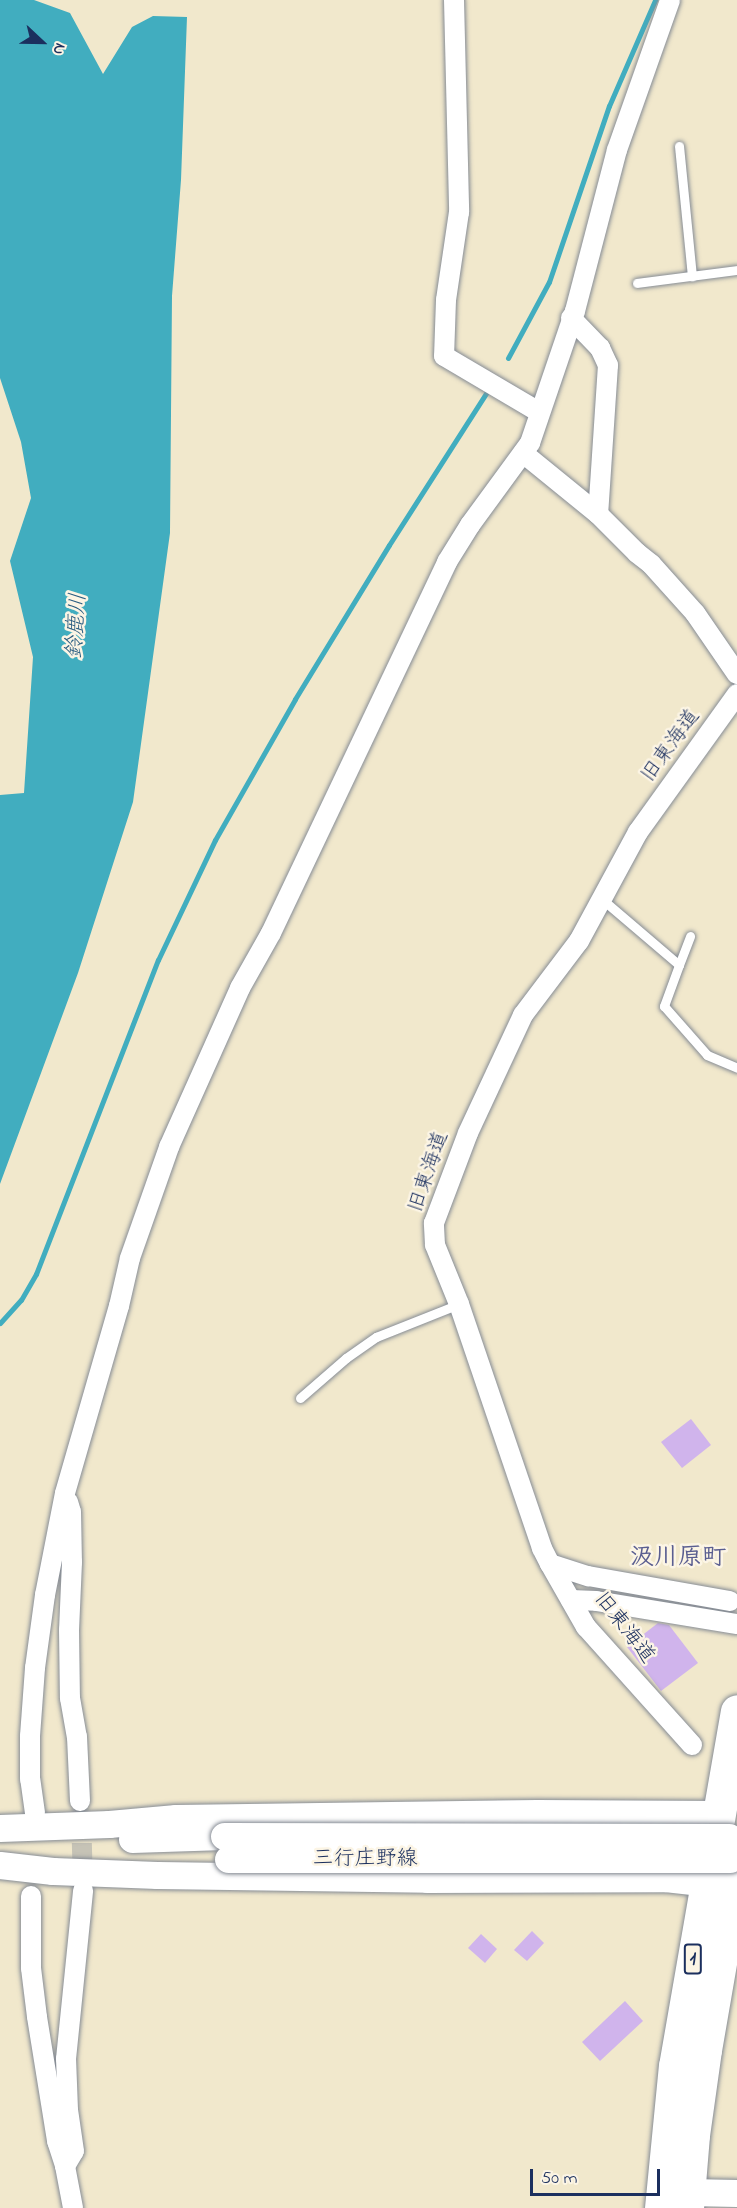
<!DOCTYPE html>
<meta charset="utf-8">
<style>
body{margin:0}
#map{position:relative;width:737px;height:2208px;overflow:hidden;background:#f1e8cc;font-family:"Indie Flower","Klee One",sans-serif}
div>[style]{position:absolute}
.water>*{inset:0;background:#41adbf}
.stream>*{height:5px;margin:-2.5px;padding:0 2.5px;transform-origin:2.5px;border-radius:2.5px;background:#41adbf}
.building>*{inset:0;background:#d0b4ec}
.street-tunnel>*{height:20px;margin-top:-10px;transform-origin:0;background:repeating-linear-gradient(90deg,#c6c3b6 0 20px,transparent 0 30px)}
.roads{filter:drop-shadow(0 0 2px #868c95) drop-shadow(0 0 2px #868c95)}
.lane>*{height:9px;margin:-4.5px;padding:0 4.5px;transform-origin:4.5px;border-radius:4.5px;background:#fff}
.street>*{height:20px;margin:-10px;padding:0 10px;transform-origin:10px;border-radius:10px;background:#fff}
.secondary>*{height:27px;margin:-13.5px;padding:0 13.5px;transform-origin:13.5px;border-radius:13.5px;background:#fff}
.highway>*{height:33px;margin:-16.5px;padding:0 16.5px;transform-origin:16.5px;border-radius:16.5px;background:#fff}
.bridges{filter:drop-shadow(0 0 2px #868c95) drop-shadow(0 0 2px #868c95)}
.secondary-bridge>*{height:27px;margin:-13.5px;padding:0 13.5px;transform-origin:13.5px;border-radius:13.5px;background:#fff}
span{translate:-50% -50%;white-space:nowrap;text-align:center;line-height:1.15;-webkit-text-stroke:5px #fcf5e5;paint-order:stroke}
.shield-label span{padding:2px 4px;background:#fcf5e5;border:2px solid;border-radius:4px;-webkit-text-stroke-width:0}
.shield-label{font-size:20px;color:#1b2f5e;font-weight:700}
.street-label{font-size:21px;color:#1b2f5e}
.water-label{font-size:22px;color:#285b80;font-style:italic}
.quarter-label{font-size:24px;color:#5a5e90;font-weight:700}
.north{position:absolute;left:12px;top:12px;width:60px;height:60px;-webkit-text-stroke:4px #fcf5e5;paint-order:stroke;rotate:112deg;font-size:16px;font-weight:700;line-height:24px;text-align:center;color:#1b2f5e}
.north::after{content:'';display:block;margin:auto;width:21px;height:27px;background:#1b2f5e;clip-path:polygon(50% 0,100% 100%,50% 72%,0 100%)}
.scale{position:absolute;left:530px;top:2169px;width:130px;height:27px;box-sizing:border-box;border:3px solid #1b2f5e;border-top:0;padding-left:8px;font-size:18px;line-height:21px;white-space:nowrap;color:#1b2f5e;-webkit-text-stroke:4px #fcf5e5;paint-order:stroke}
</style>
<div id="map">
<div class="water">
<div style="clip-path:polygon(0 0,34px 0,70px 13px,103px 74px,132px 27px,153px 16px,187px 17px,181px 180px,172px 296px,170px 533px,133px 802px,78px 973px,0 1184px,0 795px,24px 793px,33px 657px,10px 561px,31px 498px,21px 442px,0 378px)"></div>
</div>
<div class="stream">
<div style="left:508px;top:358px;width:86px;rotate:-61.7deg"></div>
<div style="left:549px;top:282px;width:186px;rotate:-71.2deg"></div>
<div style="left:609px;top:106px;width:116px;rotate:-66.5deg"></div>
<div style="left:0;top:1323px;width:31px;rotate:-48deg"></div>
<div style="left:21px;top:1300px;width:30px;rotate:-60deg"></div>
<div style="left:36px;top:1274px;width:337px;rotate:-68.8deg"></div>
<div style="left:158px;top:960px;width:133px;rotate:-64.6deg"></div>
<div style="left:215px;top:840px;width:162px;rotate:-60.4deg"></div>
<div style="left:295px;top:699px;width:180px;rotate:-58.6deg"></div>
<div style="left:389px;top:545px;width:188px;rotate:-57.4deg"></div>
</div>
<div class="building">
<div style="clip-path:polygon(691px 1419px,711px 1445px,682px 1468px,661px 1442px)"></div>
<div style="clip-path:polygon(658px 1623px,669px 1625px,698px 1663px,661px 1691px,627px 1647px)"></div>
<div style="clip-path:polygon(532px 1931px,544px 1943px,527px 1961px,514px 1950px)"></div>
<div style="clip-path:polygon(481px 1934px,497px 1949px,485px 1963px,468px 1948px)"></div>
<div style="clip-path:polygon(625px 2001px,643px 2021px,600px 2061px,582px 2042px)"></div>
</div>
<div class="street-tunnel">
<div style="left:81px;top:1813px;width:72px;rotate:88.4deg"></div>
</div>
<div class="roads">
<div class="lane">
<div style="left:679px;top:146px;width:131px;rotate:84.3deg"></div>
<div style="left:637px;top:283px;width:101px;rotate:-7.4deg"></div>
<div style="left:603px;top:900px;width:100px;rotate:40.5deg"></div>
<div style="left:679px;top:965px;width:44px;rotate:110.1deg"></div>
<div style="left:664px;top:1006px;width:65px;rotate:48.7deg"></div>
<div style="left:707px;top:1055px;width:33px;rotate:23deg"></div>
<div style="left:679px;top:965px;width:31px;rotate:-69deg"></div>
<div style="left:300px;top:1398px;width:61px;rotate:-41deg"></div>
<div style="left:346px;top:1358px;width:37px;rotate:-35deg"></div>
<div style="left:376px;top:1337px;width:89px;rotate:-21.7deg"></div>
</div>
<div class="street">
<div style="left:454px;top:0;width:212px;rotate:88.6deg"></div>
<div style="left:459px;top:212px;width:89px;rotate:98.4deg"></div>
<div style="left:446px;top:300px;width:56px;rotate:92deg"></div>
<div style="left:444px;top:356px;width:110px;rotate:30.5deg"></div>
<div style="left:571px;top:318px;width:42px;rotate:46deg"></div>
<div style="left:600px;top:348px;width:19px;rotate:65deg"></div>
<div style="left:608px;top:365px;width:149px;rotate:93.8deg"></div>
<div style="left:523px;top:453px;width:97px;rotate:39.1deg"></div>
<div style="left:598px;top:514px;width:55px;rotate:45deg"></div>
<div style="left:637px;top:553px;width:18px;rotate:38deg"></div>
<div style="left:651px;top:564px;width:66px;rotate:48.1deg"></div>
<div style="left:695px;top:613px;width:74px;rotate:55.5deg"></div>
<div style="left:68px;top:1502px;width:10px;rotate:73deg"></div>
<div style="left:71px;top:1512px;width:50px;rotate:88.9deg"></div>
<div style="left:72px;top:1562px;width:68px;rotate:92.5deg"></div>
<div style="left:69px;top:1630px;width:68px;rotate:89.2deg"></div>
<div style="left:70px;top:1698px;width:40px;rotate:80deg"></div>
<div style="left:77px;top:1737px;width:64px;rotate:87.3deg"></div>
<div style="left:550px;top:1564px;width:40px;rotate:18deg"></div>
<div style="left:588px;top:1576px;width:144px;rotate:10deg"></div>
<div style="left:571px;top:1600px;width:25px;rotate:2deg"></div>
<div style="left:596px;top:1601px;width:143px;rotate:9.3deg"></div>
<div style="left:692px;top:1745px;width:159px;rotate:-131.9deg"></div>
<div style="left:586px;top:1627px;width:73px;rotate:-119.7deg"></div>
<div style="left:550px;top:1564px;width:18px;rotate:-117deg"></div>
<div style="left:542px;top:1548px;width:258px;rotate:-108.8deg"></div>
<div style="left:459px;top:1304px;width:64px;rotate:-112.1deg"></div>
<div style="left:435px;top:1245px;width:22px;rotate:-93deg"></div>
<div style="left:434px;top:1223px;width:96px;rotate:-69.3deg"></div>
<div style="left:468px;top:1133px;width:130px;rotate:-65deg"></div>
<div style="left:523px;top:1015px;width:93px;rotate:-52.9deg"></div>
<div style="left:579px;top:941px;width:124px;rotate:-61.6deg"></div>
<div style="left:638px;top:832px;width:170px;rotate:-54.3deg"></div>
<div style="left:35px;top:1813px;width:34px;rotate:-98deg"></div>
<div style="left:30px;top:1779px;width:43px;rotate:-90deg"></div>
<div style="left:30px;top:1736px;width:68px;rotate:-85.8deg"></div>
<div style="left:35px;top:1668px;width:74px;rotate:-82.2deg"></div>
<div style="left:45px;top:1595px;width:104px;rotate:-78.9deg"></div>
<div style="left:65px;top:1493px;width:195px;rotate:-73.9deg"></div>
<div style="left:119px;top:1306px;width:49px;rotate:-77.1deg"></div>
<div style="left:130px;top:1258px;width:118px;rotate:-70.6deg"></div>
<div style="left:169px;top:1147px;width:174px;rotate:-65.9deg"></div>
<div style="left:240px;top:988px;width:63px;rotate:-60.6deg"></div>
<div style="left:271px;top:933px;width:411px;rotate:-64.6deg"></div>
<div style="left:447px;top:562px;width:44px;rotate:-58.1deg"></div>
<div style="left:470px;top:525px;width:102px;rotate:-53.8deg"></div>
<div style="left:530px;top:443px;width:139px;rotate:-71.2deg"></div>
<div style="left:575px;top:311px;width:166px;rotate:-75.4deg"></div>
<div style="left:617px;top:150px;width:159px;rotate:-70.5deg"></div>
<div style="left:31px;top:1896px;width:72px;rotate:90deg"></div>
<div style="left:31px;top:1968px;width:49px;rotate:83deg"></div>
<div style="left:37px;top:2017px;width:126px;rotate:80.8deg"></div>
<div style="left:57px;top:2141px;width:26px;rotate:72deg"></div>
<div style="left:65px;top:2166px;width:43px;rotate:79.2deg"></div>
<div style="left:65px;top:2166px;width:17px;rotate:-59deg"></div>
<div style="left:74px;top:2151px;width:41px;rotate:-98.3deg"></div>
<div style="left:68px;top:2110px;width:51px;rotate:-92.2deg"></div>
<div style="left:66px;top:2059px;width:169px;rotate:-84.2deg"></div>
</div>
<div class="secondary">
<div style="left:0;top:1828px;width:109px;rotate:-2.1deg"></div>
<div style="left:109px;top:1824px;width:67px;rotate:-5.1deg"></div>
<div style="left:176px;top:1818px;width:361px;rotate:-0.8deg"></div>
<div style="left:537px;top:1813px;width:181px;rotate:0.3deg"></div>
<div style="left:132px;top:1839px;width:92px;rotate:-1.9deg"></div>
<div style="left:0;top:1865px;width:53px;rotate:6.5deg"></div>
<div style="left:53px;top:1871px;width:104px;rotate:2.2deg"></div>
<div style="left:157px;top:1875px;width:270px;rotate:0.8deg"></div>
<div style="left:427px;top:1879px;width:238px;rotate:-0.2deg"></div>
<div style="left:665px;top:1878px;width:43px;rotate:6.6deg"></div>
<div style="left:688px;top:2192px;width:49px;rotate:1.2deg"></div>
</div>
<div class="highway">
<div style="left:661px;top:2208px;width:143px;rotate:-84.4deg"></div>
<div style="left:675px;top:2066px;width:360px;rotate:-80.1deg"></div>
<div style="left:687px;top:2208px;width:73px;rotate:-85.3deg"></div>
<div style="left:693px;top:2135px;width:86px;rotate:-82deg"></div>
<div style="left:705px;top:2050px;width:189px;rotate:-80.2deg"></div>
</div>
</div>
<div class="bridges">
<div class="secondary-bridge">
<div style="left:224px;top:1836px;width:505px;rotate:0.11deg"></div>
<div style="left:228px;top:1859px;width:502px"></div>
</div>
</div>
<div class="shield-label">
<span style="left:693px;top:1959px">1</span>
</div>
<div class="street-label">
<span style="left:671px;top:746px;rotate:-54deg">旧東海道</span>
<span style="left:429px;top:1172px;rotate:-71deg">旧東海道</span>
<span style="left:624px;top:1628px;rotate:52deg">旧東海道</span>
<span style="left:365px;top:1859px">三行庄野線</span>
</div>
<div class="water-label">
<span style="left:78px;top:626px;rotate:-86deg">鈴鹿川</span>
</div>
<div class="quarter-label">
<span style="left:678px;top:1559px">汲川原町</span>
</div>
<div class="north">N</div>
<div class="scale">50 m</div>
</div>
